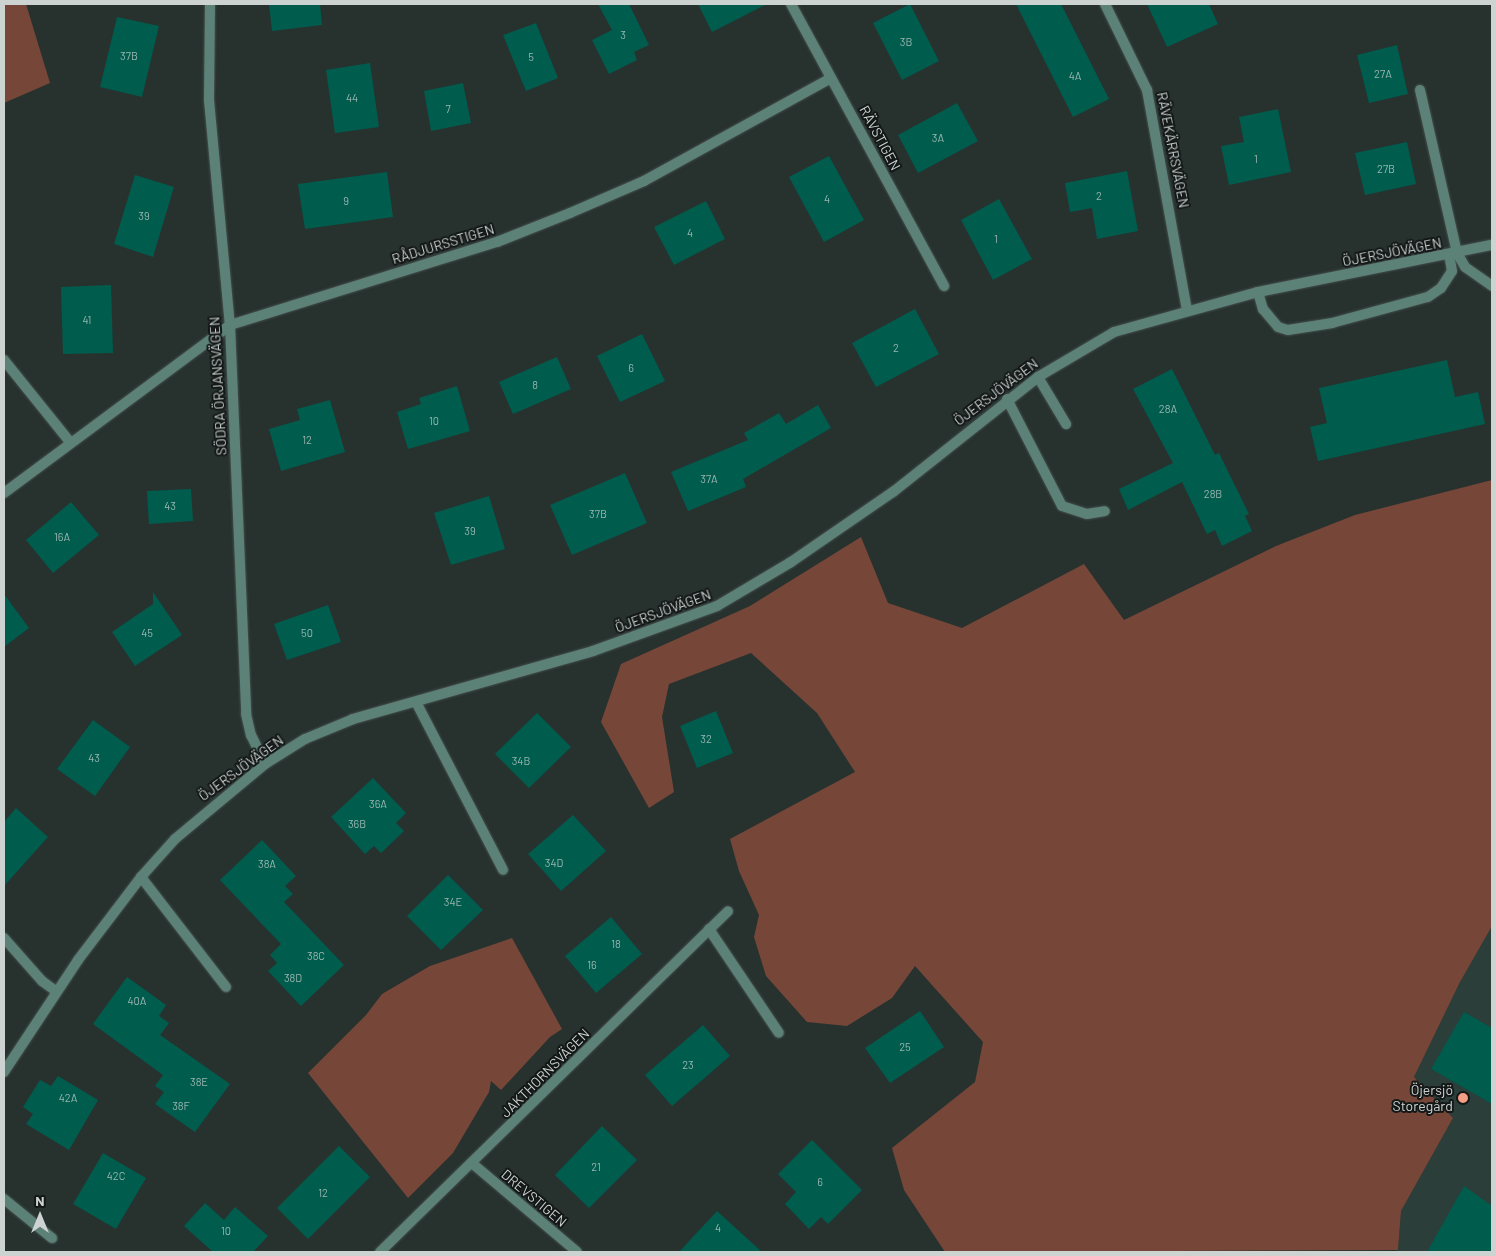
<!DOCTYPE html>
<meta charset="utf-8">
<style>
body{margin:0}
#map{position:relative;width:1496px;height:1256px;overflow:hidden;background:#27322f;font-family:Barlow,sans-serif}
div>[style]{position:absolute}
.built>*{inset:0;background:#2b3e39}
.green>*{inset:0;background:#764638}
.building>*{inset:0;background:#005c4d}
.roads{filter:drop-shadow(0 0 1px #454f4c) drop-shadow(0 0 1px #454f4c)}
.lane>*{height:10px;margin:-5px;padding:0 5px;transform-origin:5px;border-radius:5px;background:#5c8177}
.street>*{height:10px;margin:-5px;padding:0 5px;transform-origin:5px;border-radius:5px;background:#5c8177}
.dots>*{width:14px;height:14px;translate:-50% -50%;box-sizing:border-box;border:2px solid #131817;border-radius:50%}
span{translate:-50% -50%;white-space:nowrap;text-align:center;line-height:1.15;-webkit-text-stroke:4px #131817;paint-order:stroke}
.number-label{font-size:11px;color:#99b5b0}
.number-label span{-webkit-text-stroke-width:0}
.street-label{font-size:14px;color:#ccd3d1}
.poi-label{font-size:14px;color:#ccd3d1}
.right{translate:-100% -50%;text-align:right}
.frame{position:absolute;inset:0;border:5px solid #ccd3d1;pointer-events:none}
.north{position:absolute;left:15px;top:1191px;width:50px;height:50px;-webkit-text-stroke:4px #131817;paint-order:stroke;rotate:0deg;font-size:14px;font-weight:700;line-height:20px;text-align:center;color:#ccd3d1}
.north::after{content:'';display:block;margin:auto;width:18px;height:22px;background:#ccd3d1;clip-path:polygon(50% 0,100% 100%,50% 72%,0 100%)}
</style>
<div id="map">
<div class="built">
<div style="clip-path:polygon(1492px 926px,1492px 1252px,1395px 1252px,1398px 1250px,1401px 1211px,1453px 1118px,1414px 1077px,1460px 982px)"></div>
</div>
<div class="green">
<div style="clip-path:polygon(4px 4px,26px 4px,50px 83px,4px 103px)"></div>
<div style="clip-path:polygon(1492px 480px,1492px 926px,1460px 982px,1414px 1077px,1453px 1118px,1401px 1211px,1398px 1250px,945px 1252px,904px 1190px,892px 1148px,975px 1082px,983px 1042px,915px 966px,892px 998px,847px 1026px,807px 1022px,766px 976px,754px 937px,759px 915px,739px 871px,730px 839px,855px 772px,817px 713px,751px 653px,669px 684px,662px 717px,674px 792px,649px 808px,601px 722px,621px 664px,750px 606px,861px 537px,888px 603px,962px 628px,1084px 564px,1124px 620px,1276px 546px,1355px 515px)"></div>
<div style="clip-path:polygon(512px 938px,562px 1029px,550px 1037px,501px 1090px,491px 1081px,489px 1092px,453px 1153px,408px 1198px,308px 1073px,366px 1015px,382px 994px,430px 966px)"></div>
</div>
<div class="building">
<div style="clip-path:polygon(269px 4px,320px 4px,322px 25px,272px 31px)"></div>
<div style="clip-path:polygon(598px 4px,629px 4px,649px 45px,634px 52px,637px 60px,609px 74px,592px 40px,612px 30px)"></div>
<div style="clip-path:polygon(698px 4px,767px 4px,712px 32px)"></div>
<div style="clip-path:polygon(910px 4px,939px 61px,902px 80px,873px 23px)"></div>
<div style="clip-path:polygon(1016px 4px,1061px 4px,1109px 99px,1073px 117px)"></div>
<div style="clip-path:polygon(1147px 4px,1209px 4px,1218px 24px,1167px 47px)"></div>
<div style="clip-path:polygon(117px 17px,159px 26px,142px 97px,100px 87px)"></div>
<div style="clip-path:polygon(536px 23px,558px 78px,526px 91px,503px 35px)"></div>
<div style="clip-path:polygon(1397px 45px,1408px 94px,1369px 103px,1357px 55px)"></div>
<div style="clip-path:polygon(370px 63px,379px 127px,335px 133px,326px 70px)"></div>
<div style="clip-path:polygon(463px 83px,471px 123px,431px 131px,424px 91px)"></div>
<div style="clip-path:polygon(957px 103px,978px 141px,918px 173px,898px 135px)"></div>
<div style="clip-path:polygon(1278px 109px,1291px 172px,1229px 185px,1221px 146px,1244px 142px,1239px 117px)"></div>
<div style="clip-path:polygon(1407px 142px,1416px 184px,1365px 195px,1355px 153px)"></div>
<div style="clip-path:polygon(829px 156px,864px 220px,824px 242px,789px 177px)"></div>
<div style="clip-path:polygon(1127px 171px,1138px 231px,1097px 239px,1092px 208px,1070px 212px,1065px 183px)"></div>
<div style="clip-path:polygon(387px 172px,393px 217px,305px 229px,298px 184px)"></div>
<div style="clip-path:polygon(135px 175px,174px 187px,153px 257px,114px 244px)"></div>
<div style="clip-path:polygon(999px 199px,1032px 259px,993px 280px,961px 220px)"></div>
<div style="clip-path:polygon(706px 201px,725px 239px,674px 265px,654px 227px)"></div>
<div style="clip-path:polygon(111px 285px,113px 353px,63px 354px,61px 287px)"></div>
<div style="clip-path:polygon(915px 309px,939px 354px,876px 387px,852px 343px)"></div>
<div style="clip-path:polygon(642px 334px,665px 381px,620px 402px,597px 356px)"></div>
<div style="clip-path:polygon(557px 357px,571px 389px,513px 414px,499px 382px)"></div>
<div style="clip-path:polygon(1447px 360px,1455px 397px,1478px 392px,1485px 424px,1318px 461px,1310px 427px,1327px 423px,1319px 388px)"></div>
<div style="clip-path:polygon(1172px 369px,1215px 455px,1219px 453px,1249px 514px,1245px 516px,1252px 531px,1222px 546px,1215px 530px,1207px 534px,1182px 482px,1128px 510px,1119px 489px,1173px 463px,1133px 389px)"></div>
<div style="clip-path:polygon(457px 386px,470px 431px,408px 449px,397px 412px,421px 404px,419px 398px)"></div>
<div style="clip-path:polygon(330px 400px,345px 452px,281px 471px,269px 429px,300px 420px,297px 409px)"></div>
<div style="clip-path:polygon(818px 405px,831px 428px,743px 479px,746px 487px,688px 511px,671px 472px,748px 440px,744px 433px,779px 413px,786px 424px)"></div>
<div style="clip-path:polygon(625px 473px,647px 523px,572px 555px,550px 505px)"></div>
<div style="clip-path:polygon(191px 489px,193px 521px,149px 524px,147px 491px)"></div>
<div style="clip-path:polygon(489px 496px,505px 549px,451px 565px,434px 513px)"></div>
<div style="clip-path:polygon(71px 502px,99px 535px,53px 573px,26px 540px)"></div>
<div style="clip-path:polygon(153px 592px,182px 635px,135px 666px,112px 632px,153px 604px)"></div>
<div style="clip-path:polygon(4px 594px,29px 628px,4px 647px)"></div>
<div style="clip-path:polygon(328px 605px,341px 642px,287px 660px,274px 624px)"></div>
<div style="clip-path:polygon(716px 711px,733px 753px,697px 768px,680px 726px)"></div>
<div style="clip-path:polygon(537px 713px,571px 747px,529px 788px,495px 754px)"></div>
<div style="clip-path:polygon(93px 720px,130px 747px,95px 796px,57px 769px)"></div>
<div style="clip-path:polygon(373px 778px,406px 813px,396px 823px,404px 831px,381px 853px,374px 846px,365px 854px,331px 817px)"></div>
<div style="clip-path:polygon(16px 808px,48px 837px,4px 886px,4px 822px)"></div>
<div style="clip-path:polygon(573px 815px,606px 851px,561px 891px,528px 854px)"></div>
<div style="clip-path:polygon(262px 840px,296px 876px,285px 886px,293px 894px,284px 902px,344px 965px,301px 1006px,268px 971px,277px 963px,270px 955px,281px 944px,220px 880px)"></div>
<div style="clip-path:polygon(448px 875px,483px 910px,441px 950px,407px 916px)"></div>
<div style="clip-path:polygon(611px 917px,642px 954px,596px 993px,565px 956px)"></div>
<div style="clip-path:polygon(127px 977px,166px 1005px,159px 1016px,169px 1023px,160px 1035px,230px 1084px,195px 1132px,155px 1104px,164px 1092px,155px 1086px,163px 1075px,93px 1024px)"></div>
<div style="clip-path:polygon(920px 1011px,944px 1047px,890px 1083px,865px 1048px)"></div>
<div style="clip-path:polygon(1464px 1012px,1492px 1028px,1492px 1104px,1431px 1069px)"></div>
<div style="clip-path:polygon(703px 1025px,730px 1056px,672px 1106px,645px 1075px)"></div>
<div style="clip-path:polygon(58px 1076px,98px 1100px,69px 1150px,26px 1124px,33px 1114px,23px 1107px,40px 1080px,51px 1086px)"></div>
<div style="clip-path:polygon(602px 1126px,637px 1160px,589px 1208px,555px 1175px)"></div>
<div style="clip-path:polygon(812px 1140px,862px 1190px,828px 1224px,821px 1217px,809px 1229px,785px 1204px,796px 1192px,778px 1174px)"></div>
<div style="clip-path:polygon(339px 1146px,370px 1177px,308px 1239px,277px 1208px)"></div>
<div style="clip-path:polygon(103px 1153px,146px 1178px,116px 1229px,73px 1204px)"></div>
<div style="clip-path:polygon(1464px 1186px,1492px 1206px,1492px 1252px,1427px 1252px)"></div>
<div style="clip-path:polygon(205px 1203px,224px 1220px,235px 1207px,268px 1236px,253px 1252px,213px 1252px,184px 1226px)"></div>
<div style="clip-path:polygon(717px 1211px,762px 1252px,679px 1252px)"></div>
</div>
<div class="roads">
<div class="lane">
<div style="left:1420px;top:90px;width:167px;rotate:77.2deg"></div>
<div style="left:1457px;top:253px;width:16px;rotate:60deg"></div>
<div style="left:1465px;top:267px;width:33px;rotate:35deg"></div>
<div style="left:1258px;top:292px;width:18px;rotate:74deg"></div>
<div style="left:1263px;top:309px;width:23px;rotate:50deg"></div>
<div style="left:1278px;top:327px;width:10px;rotate:17deg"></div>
<div style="left:1288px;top:330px;width:45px;rotate:-9deg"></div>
<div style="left:1332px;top:323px;width:99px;rotate:-15.2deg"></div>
<div style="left:1428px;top:297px;width:16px;rotate:-35deg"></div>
<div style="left:1441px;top:288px;width:20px;rotate:-57deg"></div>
<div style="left:1452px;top:271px;width:17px;rotate:-100deg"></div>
<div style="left:4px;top:360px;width:105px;rotate:51.2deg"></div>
<div style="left:1038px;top:377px;width:55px;rotate:59.2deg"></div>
<div style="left:1007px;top:399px;width:120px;rotate:62.8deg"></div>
<div style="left:1062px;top:506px;width:26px;rotate:18deg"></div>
<div style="left:1087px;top:514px;width:18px;rotate:-9deg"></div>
<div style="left:416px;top:702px;width:189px;rotate:62.6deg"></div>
<div style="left:141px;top:877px;width:139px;rotate:52.3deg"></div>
<div style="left:709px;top:929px;width:125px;rotate:56.1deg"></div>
<div style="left:4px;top:938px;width:57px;rotate:48.5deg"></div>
<div style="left:42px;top:981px;width:17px;rotate:36deg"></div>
<div style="left:4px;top:1199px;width:62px;rotate:39.1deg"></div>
</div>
<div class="street">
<div style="left:210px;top:4px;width:96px;rotate:90.6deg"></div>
<div style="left:209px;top:100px;width:226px;rotate:84.7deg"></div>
<div style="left:230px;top:325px;width:389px;rotate:87.6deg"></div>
<div style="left:246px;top:714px;width:22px;rotate:77deg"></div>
<div style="left:251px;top:735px;width:32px;rotate:64deg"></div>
<div style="left:791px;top:4px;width:321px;rotate:61.5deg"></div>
<div style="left:1105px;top:4px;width:96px;rotate:64deg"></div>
<div style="left:1147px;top:90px;width:224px;rotate:79.7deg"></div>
<div style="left:4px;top:493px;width:282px;rotate:-36.6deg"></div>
<div style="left:230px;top:325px;width:280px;rotate:-17.3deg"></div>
<div style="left:497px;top:242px;width:79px;rotate:-21.7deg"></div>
<div style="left:570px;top:213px;width:81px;rotate:-23.4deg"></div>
<div style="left:644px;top:181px;width:213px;rotate:-28.8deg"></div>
<div style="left:4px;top:1072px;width:134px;rotate:-56.5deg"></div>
<div style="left:78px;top:960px;width:104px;rotate:-52.8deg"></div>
<div style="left:141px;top:877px;width:51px;rotate:-48.2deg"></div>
<div style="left:175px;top:839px;width:117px;rotate:-39.8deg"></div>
<div style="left:265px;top:764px;width:47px;rotate:-32deg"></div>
<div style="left:305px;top:739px;width:52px;rotate:-22.6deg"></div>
<div style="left:353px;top:719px;width:249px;rotate:-15.8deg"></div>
<div style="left:593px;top:651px;width:132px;rotate:-19.9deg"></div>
<div style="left:717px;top:606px;width:86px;rotate:-30.7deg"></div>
<div style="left:791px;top:562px;width:124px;rotate:-34.5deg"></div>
<div style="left:893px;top:492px;width:185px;rotate:-38.4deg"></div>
<div style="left:1038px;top:377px;width:88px;rotate:-30.6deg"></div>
<div style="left:1114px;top:332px;width:149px;rotate:-15.5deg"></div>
<div style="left:1258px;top:292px;width:239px;rotate:-11.4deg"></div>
<div style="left:473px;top:1164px;width:136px;rotate:40.2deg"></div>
<div style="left:380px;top:1252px;width:487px;rotate:-44.4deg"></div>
</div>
</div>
<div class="dots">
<div style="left:1463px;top:1098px;background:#f49e86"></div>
</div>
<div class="number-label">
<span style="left:623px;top:35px">3</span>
<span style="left:906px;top:42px">3B</span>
<span style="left:129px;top:56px">37B</span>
<span style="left:531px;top:57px">5</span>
<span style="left:1383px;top:74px">27A</span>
<span style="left:1075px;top:76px">4A</span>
<span style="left:352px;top:98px">44</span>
<span style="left:448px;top:109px">7</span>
<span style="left:938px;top:138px">3A</span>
<span style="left:1256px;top:159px">1</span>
<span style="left:1386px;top:169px">27B</span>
<span style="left:1099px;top:196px">2</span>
<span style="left:827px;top:199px">4</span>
<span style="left:346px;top:201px">9</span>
<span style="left:144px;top:216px">39</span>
<span style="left:690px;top:233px">4</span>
<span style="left:996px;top:239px">1</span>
<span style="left:87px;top:320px">41</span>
<span style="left:896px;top:348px">2</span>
<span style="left:631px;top:368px">6</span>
<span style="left:535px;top:385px">8</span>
<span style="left:1168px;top:409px">28A</span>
<span style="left:434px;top:421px">10</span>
<span style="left:307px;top:440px">12</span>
<span style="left:709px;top:479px">37A</span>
<span style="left:1213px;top:494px">28B</span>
<span style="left:170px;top:506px">43</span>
<span style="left:598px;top:514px">37B</span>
<span style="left:470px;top:531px">39</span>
<span style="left:62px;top:537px">16A</span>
<span style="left:147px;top:633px">45</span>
<span style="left:307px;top:633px">50</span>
<span style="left:706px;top:739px">32</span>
<span style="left:94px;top:758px">43</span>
<span style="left:521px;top:761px">34B</span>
<span style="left:378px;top:804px">36A</span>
<span style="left:357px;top:824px">36B</span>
<span style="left:554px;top:863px">34D</span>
<span style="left:267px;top:864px">38A</span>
<span style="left:453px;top:902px">34E</span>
<span style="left:616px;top:944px">18</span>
<span style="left:316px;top:956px">38C</span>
<span style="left:592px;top:965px">16</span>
<span style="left:293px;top:978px">38D</span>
<span style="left:137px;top:1001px">40A</span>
<span style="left:905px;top:1047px">25</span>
<span style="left:688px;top:1065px">23</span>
<span style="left:199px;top:1082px">38E</span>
<span style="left:68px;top:1098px">42A</span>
<span style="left:181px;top:1106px">38F</span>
<span style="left:596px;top:1167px">21</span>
<span style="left:116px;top:1176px">42C</span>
<span style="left:820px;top:1182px">6</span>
<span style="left:323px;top:1193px">12</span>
<span style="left:718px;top:1228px">4</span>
<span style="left:226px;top:1231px">10</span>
</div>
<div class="street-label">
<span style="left:880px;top:138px;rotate:62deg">RÄVSTIGEN</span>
<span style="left:1173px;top:150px;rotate:79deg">RÄVEKÄRRSVÄGEN</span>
<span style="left:443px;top:244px;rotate:-17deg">RÅDJURSSTIGEN</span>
<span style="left:1392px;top:252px;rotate:-11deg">ÖJERSJÖVÄGEN</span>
<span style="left:218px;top:386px;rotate:-93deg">SÖDRA ÖRJANSVÄGEN</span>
<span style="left:996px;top:392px;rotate:-37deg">ÖJERSJÖVÄGEN</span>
<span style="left:663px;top:611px;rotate:-20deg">ÖJERSJÖVÄGEN</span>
<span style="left:241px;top:768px;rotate:-36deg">ÖJERSJÖVÄGEN</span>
<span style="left:545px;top:1073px;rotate:-45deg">JAKTHORNSVÄGEN</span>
<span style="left:534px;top:1198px;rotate:40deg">DREVSTIGEN</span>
</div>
<div class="poi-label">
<span class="right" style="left:1453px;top:1098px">Öjersjö<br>Storegård</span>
</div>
<div class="frame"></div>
<div class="north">N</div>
</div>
